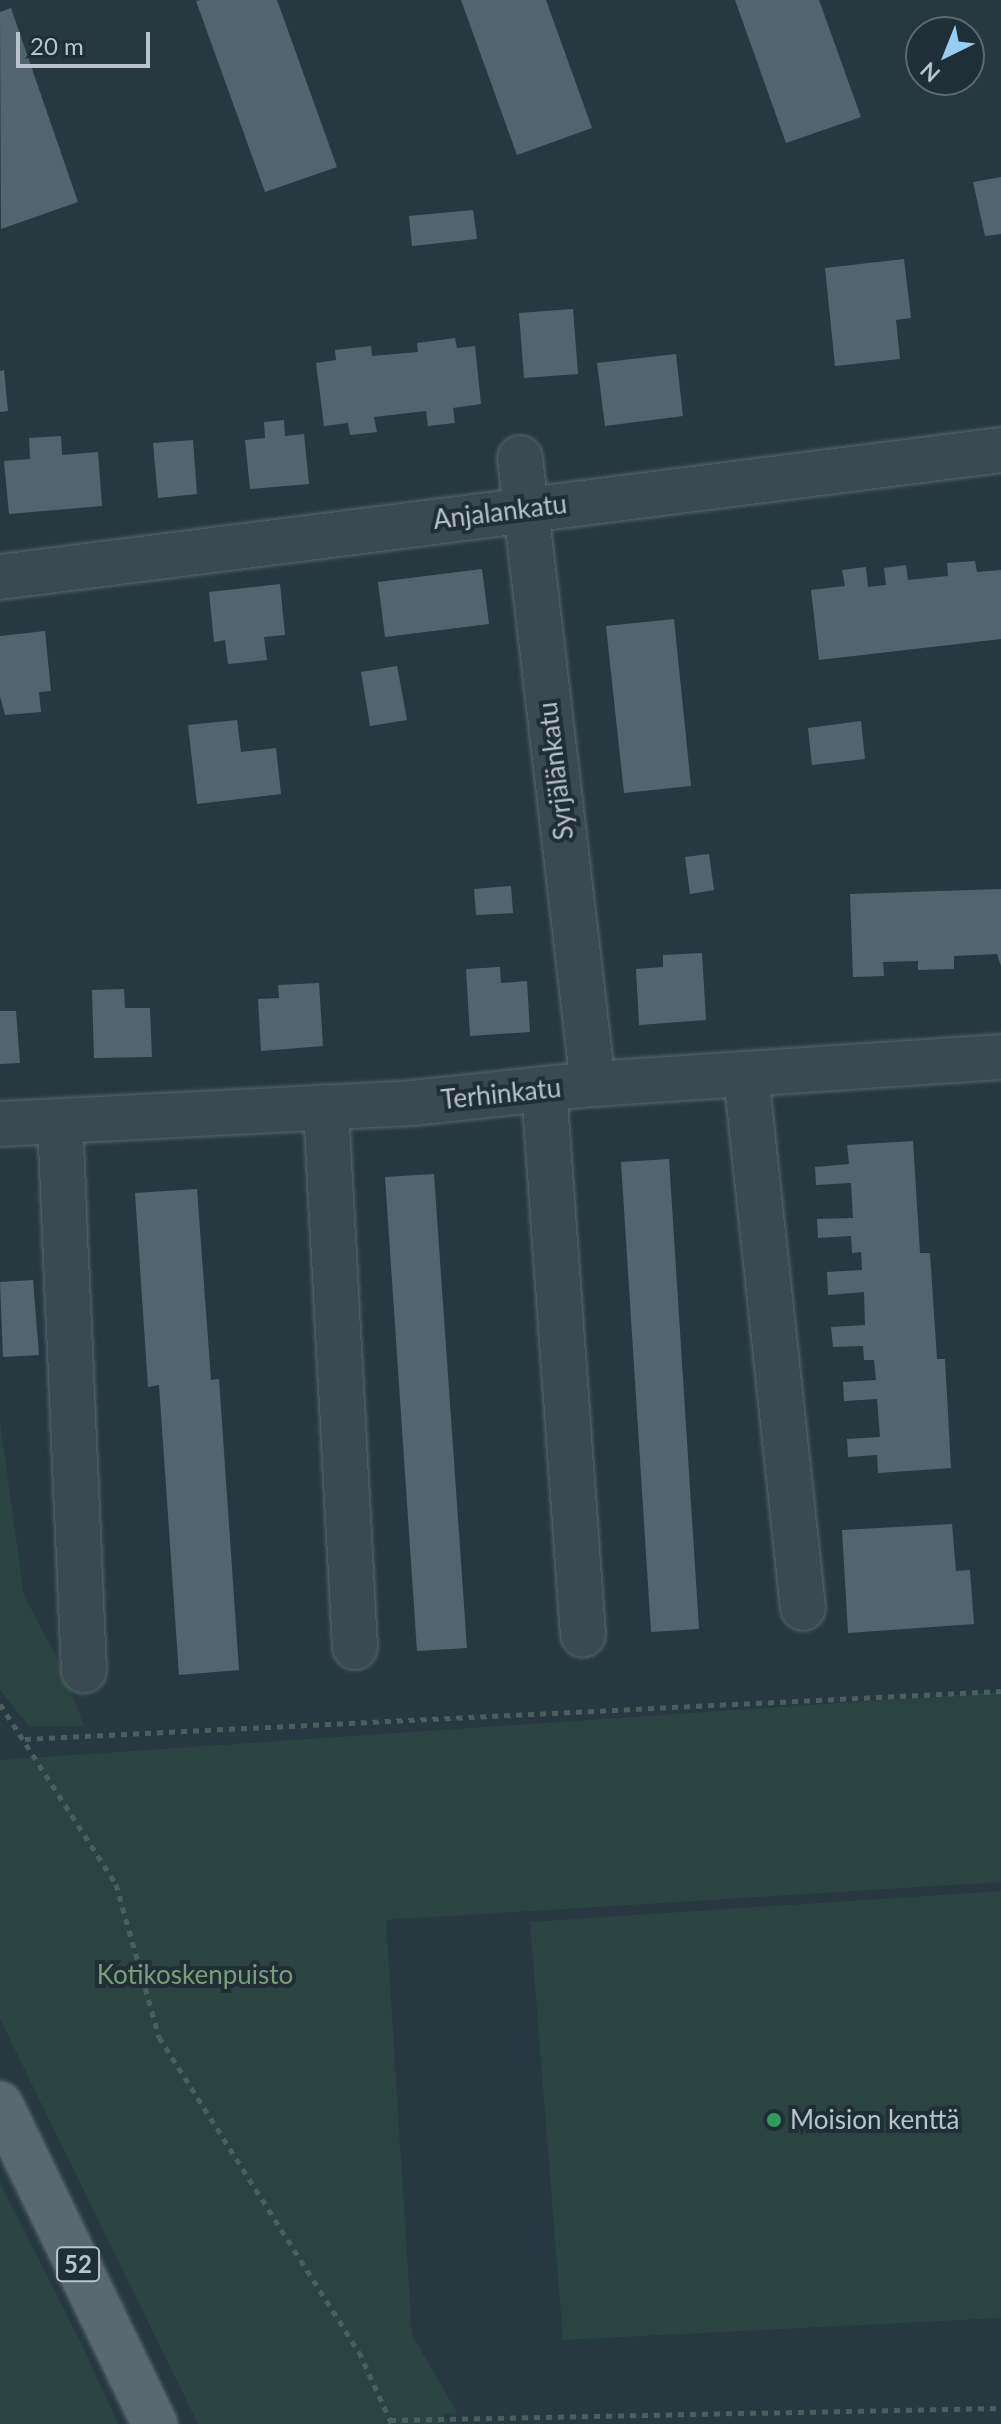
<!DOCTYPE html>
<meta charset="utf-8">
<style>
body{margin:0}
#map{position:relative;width:1001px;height:2424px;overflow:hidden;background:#273841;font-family:Lato,sans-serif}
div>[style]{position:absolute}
.green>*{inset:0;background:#2a4441}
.building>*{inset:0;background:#52656e}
.path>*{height:5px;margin-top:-2.5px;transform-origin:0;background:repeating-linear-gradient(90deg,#49605e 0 6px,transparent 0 12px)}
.roads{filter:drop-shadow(0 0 2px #59666e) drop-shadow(0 0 2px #59666e)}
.minor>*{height:44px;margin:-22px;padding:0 22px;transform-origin:22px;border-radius:22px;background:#3b4951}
.major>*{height:44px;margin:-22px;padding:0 22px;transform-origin:22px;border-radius:22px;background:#5a6871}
.dots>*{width:22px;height:22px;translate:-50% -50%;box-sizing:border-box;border:4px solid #202e36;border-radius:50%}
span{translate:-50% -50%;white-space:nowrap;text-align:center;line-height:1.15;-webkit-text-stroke:8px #202e36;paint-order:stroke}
.shield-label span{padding:2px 6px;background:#202e36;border:2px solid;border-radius:6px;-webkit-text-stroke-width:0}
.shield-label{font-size:24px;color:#b8c3cb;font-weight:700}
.street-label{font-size:26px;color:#b8c3cb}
.park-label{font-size:26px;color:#77a078}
.poi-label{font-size:26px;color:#b8c3cb}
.left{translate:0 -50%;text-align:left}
.north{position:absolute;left:905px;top:16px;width:80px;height:80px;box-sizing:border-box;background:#202e36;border:2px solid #5d6a72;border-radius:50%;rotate:223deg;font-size:22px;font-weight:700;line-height:32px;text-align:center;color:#b8c3cb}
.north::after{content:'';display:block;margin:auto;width:28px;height:36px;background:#94cef5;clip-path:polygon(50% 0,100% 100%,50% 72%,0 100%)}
.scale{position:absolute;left:16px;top:32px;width:134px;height:36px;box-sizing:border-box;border:4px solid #b8c3cb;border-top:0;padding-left:10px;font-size:24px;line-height:28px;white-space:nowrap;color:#b8c3cb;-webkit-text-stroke:6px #202e36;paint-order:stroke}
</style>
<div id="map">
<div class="green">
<div style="clip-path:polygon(0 1422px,24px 1596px,63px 1669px,84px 1726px,29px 1726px,0 1690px)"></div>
<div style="clip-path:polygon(1001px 1692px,1001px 1882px,386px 1920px,412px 2335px,458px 2414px,443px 2413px,448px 2424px,198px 2424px,0 2019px,0 1760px)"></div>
<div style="clip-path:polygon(1001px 1891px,1001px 2318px,563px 2340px,530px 1922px)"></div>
<div style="clip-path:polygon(0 2183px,82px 2345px,118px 2424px,0 2424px)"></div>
</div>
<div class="building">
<div style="clip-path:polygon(200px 0,277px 0,337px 167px,265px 192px,196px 1px)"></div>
<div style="clip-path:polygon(461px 0,546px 0,592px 128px,517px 155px)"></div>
<div style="clip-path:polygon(735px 0,819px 0,861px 117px,786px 143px)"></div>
<div style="clip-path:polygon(11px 8px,78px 202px,1px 229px,0 12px)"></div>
<div style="clip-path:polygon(1001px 177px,1001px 234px,985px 236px,973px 182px)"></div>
<div style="clip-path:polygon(473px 210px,477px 239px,412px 246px,409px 216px)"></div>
<div style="clip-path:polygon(904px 259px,911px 318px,896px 320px,900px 359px,835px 366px,825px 268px)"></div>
<div style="clip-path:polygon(573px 309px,578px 374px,524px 378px,519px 313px)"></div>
<div style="clip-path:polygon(455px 338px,457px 348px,475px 346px,481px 404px,453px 408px,455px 423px,428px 426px,426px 411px,374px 417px,377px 432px,350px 435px,348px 423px,324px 426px,316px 363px,336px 360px,335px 350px,371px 346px,372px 356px,418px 352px,417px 343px)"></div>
<div style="clip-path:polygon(676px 354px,683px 416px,605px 426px,597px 363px)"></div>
<div style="clip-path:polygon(4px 370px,8px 411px,0 412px,0 371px)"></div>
<div style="clip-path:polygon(284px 420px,285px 436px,304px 434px,309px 484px,250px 489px,245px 440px,265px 438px,264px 422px)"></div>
<div style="clip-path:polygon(61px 436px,62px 455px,98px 452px,102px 506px,9px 514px,4px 461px,30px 459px,29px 438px)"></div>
<div style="clip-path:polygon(193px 440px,197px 494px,158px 498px,153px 443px)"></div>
<div style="clip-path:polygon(975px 561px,977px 572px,1001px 570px,1001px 639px,819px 660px,811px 590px,845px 586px,842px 570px,866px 567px,868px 587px,886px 585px,884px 568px,906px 565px,908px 580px,948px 576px,947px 563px)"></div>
<div style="clip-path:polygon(482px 569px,489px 624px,385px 637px,378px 582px)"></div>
<div style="clip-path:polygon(280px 584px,285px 635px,264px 637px,267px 660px,228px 664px,225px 640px,214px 642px,209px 592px)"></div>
<div style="clip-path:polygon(674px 619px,691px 786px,624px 793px,606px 626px)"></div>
<div style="clip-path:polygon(45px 631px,51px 691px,39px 692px,41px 712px,5px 715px,0 696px,0 636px)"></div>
<div style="clip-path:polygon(397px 666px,407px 720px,370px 726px,361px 672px)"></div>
<div style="clip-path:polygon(237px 720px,241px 752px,276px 748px,281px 794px,197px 804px,188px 725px)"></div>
<div style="clip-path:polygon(861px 721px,865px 759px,812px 765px,808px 728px)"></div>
<div style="clip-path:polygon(709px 854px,714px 890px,690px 894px,685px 857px)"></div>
<div style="clip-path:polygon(511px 886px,513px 913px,476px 915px,474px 889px)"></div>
<div style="clip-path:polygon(1001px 889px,1001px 966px,997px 954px,954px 956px,954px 969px,918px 970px,918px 961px,883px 962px,884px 976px,853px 977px,850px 894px)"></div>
<div style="clip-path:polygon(702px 953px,706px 1020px,639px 1025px,636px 969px,663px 967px,663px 955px)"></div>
<div style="clip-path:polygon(500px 967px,501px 983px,527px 981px,530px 1032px,470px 1036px,466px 969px)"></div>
<div style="clip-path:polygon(319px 983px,323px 1046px,261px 1051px,258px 999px,279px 998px,278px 985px)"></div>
<div style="clip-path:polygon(124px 989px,125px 1008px,150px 1008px,152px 1057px,94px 1058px,92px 990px)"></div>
<div style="clip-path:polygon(0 1011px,16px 1011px,20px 1063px,0 1064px)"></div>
<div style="clip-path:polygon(913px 1141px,920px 1253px,930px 1253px,937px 1359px,945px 1359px,951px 1468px,878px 1473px,877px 1455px,848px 1457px,847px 1439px,880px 1437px,877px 1399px,844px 1401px,843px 1382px,876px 1380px,874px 1360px,864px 1360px,863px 1346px,833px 1347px,831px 1327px,865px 1325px,864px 1292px,828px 1295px,827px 1272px,862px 1270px,861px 1252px,852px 1253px,851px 1236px,818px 1238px,817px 1219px,853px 1218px,851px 1183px,816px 1185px,815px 1167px,849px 1164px,847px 1145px)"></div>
<div style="clip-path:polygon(669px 1159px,699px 1629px,651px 1632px,621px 1162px)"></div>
<div style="clip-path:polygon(434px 1174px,467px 1648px,417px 1651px,385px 1177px)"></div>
<div style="clip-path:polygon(197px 1189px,211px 1380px,219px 1379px,239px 1670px,179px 1675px,159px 1385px,148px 1387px,135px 1193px)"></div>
<div style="clip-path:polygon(33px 1280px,39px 1355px,3px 1357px,0 1282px)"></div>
<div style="clip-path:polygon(952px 1524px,956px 1571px,970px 1570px,974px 1624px,848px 1633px,842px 1530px)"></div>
</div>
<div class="path">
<div style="left:0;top:1704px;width:214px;rotate:57.2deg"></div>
<div style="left:116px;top:1884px;width:159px;rotate:74.3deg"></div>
<div style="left:159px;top:2037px;width:373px;rotate:57.6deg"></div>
<div style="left:359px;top:2352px;width:79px;rotate:65.4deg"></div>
<div style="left:25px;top:1739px;width:977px;rotate:-2.82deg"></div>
<div style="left:390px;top:2420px;width:611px;rotate:-1.13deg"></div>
</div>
<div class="roads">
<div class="minor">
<div style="left:520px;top:458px;width:630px;rotate:83.35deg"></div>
<div style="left:0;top:577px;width:1009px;rotate:-7.23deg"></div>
<div style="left:746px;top:1075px;width:536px;rotate:83.9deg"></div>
<div style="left:544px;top:1089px;width:547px;rotate:85.91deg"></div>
<div style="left:326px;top:1107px;width:541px;rotate:86.93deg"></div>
<div style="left:60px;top:1121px;width:550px;rotate:87.5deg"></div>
<div style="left:0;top:1124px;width:413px;rotate:-2.9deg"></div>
<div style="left:412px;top:1103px;width:182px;rotate:-6deg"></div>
<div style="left:593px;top:1084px;width:409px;rotate:-3.8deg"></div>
</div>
<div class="major">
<div style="left:0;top:2104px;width:356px;rotate:64.2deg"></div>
</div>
</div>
<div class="dots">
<div style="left:774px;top:2120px;background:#2e9e5b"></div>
</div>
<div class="shield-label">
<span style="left:78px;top:2264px">52</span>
</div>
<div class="street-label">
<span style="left:500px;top:512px;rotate:-7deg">Anjalankatu</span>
<span style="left:556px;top:771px;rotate:-97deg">Syrjälänkatu</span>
<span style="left:501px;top:1094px;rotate:-6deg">Terhinkatu</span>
</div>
<div class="park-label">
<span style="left:195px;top:1975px">Kotikoskenpuisto</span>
</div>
<div class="poi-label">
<span class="left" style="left:790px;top:2120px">Moision kenttä</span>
</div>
<div class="north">N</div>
<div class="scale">20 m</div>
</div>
